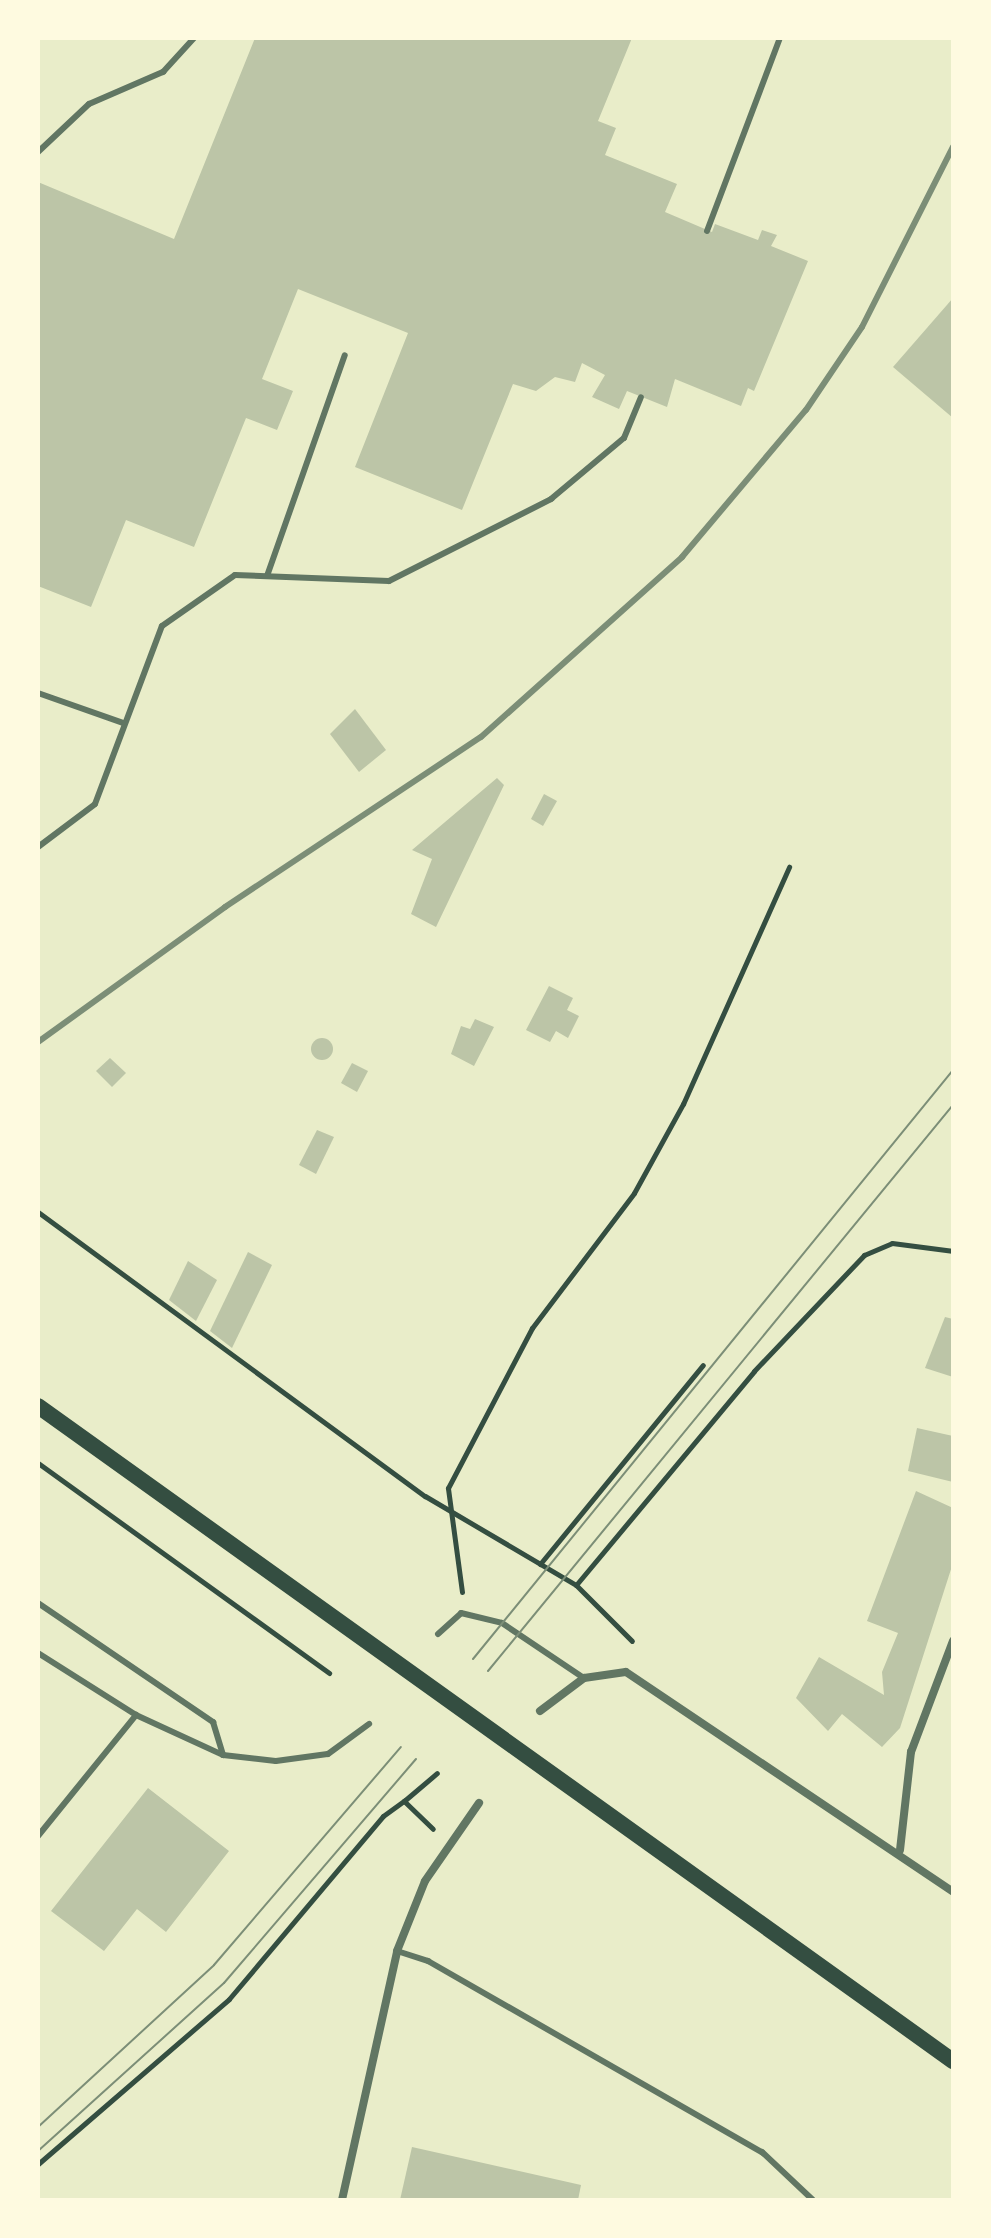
<!DOCTYPE html>
<style>
body{margin:0}
#map{position:relative;width:991px;height:2238px;overflow:hidden;background:#e9edc9;font-family:"Noto Sans",sans-serif}
div>[style]{position:absolute}
.building>*{inset:0;background:#bcc5a7}
.round{border-radius:50%}
.path>*{height:5px;margin:-2.5px;padding:0 2.5px;transform-origin:2.5px;border-radius:2.5px;background:#344e41}
.service>*{height:6px;margin:-3px;padding:0 3px;transform-origin:3px;border-radius:3px;background:#617663}
.minor>*{height:8px;margin:-4px;padding:0 4px;transform-origin:4px;border-radius:4px;background:#617663}
.secondary>*{height:16px;margin:-8px;padding:0 8px;transform-origin:8px;border-radius:8px;background:#344e41}
.tram>*{height:2px;margin:-1px;padding:0 1px;transform-origin:1px;border-radius:1px;background:#7c8e77}
.rail>*{height:6px;margin:-3px;padding:0 3px;transform-origin:3px;border-radius:3px;background:#7c8e77}
span{translate:-50% -50%;white-space:nowrap;text-align:center;line-height:1.15;-webkit-text-stroke:6px #fefae0;paint-order:stroke}
.frame{position:absolute;inset:0;border:40px solid #fefae0;pointer-events:none}
</style>
<div id="map">
<div class="building">
<div style="clip-path:polygon(255px 38px,632px 38px,598px 121px,616px 128px,605px 155px,677px 184px,665px 212px,712px 232px,715px 224px,758px 240px,762px 230px,777px 235px,771px 246px,808px 261px,754px 391px,748px 388px,741px 406px,675px 379px,667px 407px,627px 391px,619px 409px,592px 397px,605px 375px,582px 363px,575px 382px,555px 377px,536px 391px,513px 384px,462px 510px,355px 467px,408px 333px,298px 289px,262px 379px,293px 391px,277px 430px,246px 418px,194px 547px,126px 520px,91px 607px,38px 586px,38px 182px,174px 239px)"></div>
<div style="clip-path:polygon(953px 298px,953px 418px,893px 367px)"></div>
<div style="clip-path:polygon(355px 709px,386px 750px,359px 772px,330px 734px)"></div>
<div style="clip-path:polygon(497px 778px,504px 785px,436px 927px,411px 914px,432px 859px,412px 850px)"></div>
<div style="clip-path:polygon(544px 794px,557px 801px,543px 826px,531px 819px)"></div>
<div style="clip-path:polygon(549px 986px,573px 998px,567px 1010px,579px 1016px,568px 1038px,556px 1031px,550px 1042px,526px 1030px)"></div>
<div style="clip-path:polygon(475px 1019px,494px 1027px,474px 1066px,451px 1054px,461px 1026px,470px 1029px)"></div>
<div class="round" style="left:311px;top:1038px;width:22px;height:22px"></div>
<div style="clip-path:polygon(110px 1058px,126px 1073px,112px 1087px,96px 1071px)"></div>
<div style="clip-path:polygon(352px 1063px,368px 1071px,357px 1092px,341px 1083px)"></div>
<div style="clip-path:polygon(317px 1130px,334px 1137px,316px 1174px,299px 1165px)"></div>
<div style="clip-path:polygon(248px 1252px,272px 1265px,232px 1348px,210px 1331px)"></div>
<div style="clip-path:polygon(188px 1261px,217px 1280px,196px 1321px,169px 1300px)"></div>
<div style="clip-path:polygon(945px 1317px,953px 1319px,953px 1377px,925px 1368px)"></div>
<div style="clip-path:polygon(917px 1428px,953px 1436px,953px 1482px,908px 1471px)"></div>
<div style="clip-path:polygon(916px 1491px,953px 1508px,953px 1563px,900px 1728px,882px 1747px,842px 1714px,828px 1731px,796px 1698px,819px 1657px,884px 1695px,882px 1672px,898px 1633px,867px 1621px)"></div>
<div style="clip-path:polygon(148px 1788px,229px 1851px,166px 1932px,137px 1909px,104px 1951px,51px 1911px)"></div>
<div style="clip-path:polygon(412px 2147px,581px 2185px,578px 2200px,400px 2200px)"></div>
</div>
<div class="path">
<div style="left:38px;top:1212px;width:480px;rotate:36.3deg"></div>
<div style="left:425px;top:1496px;width:175px;rotate:30.5deg"></div>
<div style="left:576px;top:1585px;width:79px;rotate:45deg"></div>
<div style="left:38px;top:1463px;width:359px;rotate:35.8deg"></div>
<div style="left:540px;top:1564px;width:257px;rotate:-50.7deg"></div>
<div style="left:576px;top:1585px;width:278px;rotate:-50.2deg"></div>
<div style="left:754px;top:1371px;width:160px;rotate:-46.5deg"></div>
<div style="left:864px;top:1255px;width:30px;rotate:-23deg"></div>
<div style="left:892px;top:1243px;width:62px;rotate:7.5deg"></div>
<div style="left:462px;top:1592px;width:105px;rotate:-97.7deg"></div>
<div style="left:448px;top:1488px;width:181px;rotate:-62.3deg"></div>
<div style="left:532px;top:1328px;width:169px;rotate:-52.9deg"></div>
<div style="left:634px;top:1193px;width:102px;rotate:-61.2deg"></div>
<div style="left:683px;top:1104px;width:260px;rotate:-65.9deg"></div>
<div style="left:404px;top:1801px;width:43px;rotate:-40.3deg"></div>
<div style="left:38px;top:2164px;width:252px;rotate:-40.8deg"></div>
<div style="left:229px;top:1999px;width:239px;rotate:-49.9deg"></div>
<div style="left:383px;top:1816px;width:26px;rotate:-36deg"></div>
<div style="left:404px;top:1801px;width:40px;rotate:44deg"></div>
</div>
<div class="service">
<div style="left:38px;top:152px;width:70px;rotate:-43.3deg"></div>
<div style="left:89px;top:104px;width:81px;rotate:-23.4deg"></div>
<div style="left:163px;top:72px;width:46px;rotate:-47.6deg"></div>
<div style="left:707px;top:231px;width:206px;rotate:-69.3deg"></div>
<div style="left:267px;top:576px;width:234px;rotate:-70.6deg"></div>
<div style="left:38px;top:693px;width:90px;rotate:19.4deg"></div>
<div style="left:38px;top:847px;width:71px;rotate:-37deg"></div>
<div style="left:95px;top:804px;width:190px;rotate:-69.4deg"></div>
<div style="left:162px;top:626px;width:89px;rotate:-34.9deg"></div>
<div style="left:235px;top:575px;width:154px;rotate:2.2deg"></div>
<div style="left:389px;top:581px;width:182px;rotate:-26.8deg"></div>
<div style="left:551px;top:499px;width:95px;rotate:-39.9deg"></div>
<div style="left:624px;top:438px;width:44px;rotate:-67.5deg"></div>
<div style="left:38px;top:1603px;width:212px;rotate:34.2deg"></div>
<div style="left:213px;top:1722px;width:34px;rotate:73deg"></div>
<div style="left:438px;top:1634px;width:31px;rotate:-42deg"></div>
<div style="left:461px;top:1613px;width:42px;rotate:13.7deg"></div>
<div style="left:502px;top:1623px;width:99px;rotate:33.9deg"></div>
<div style="left:38px;top:1653px;width:116px;rotate:32.3deg"></div>
<div style="left:136px;top:1715px;width:96px;rotate:24.7deg"></div>
<div style="left:223px;top:1755px;width:53px;rotate:6.5deg"></div>
<div style="left:276px;top:1761px;width:52px;rotate:-7.7deg"></div>
<div style="left:328px;top:1754px;width:51px;rotate:-36.2deg"></div>
<div style="left:38px;top:1836px;width:156px;rotate:-51deg"></div>
<div style="left:397px;top:1951px;width:33px;rotate:18deg"></div>
<div style="left:428px;top:1961px;width:385px;rotate:29.8deg"></div>
<div style="left:762px;top:2152px;width:70px;rotate:43.3deg"></div>
</div>
<div class="minor">
<div style="left:540px;top:1711px;width:55px;rotate:-36.9deg"></div>
<div style="left:584px;top:1678px;width:42px;rotate:-8.1deg"></div>
<div style="left:626px;top:1672px;width:394px;rotate:33.9deg"></div>
<div style="left:900px;top:1850px;width:99px;rotate:-83.6deg"></div>
<div style="left:911px;top:1752px;width:119px;rotate:-69.3deg"></div>
<div style="left:342px;top:2200px;width:255px;rotate:-77.5deg"></div>
<div style="left:397px;top:1951px;width:75px;rotate:-68.2deg"></div>
<div style="left:425px;top:1881px;width:95px;rotate:-55.3deg"></div>
</div>
<div class="secondary">
<div style="left:38px;top:1406px;width:1125px;rotate:35.6deg"></div>
</div>
<div class="tram">
<div style="left:473px;top:1659px;width:760px;rotate:-50.82deg"></div>
<div style="left:488px;top:1671px;width:733px;rotate:-50.6deg"></div>
<div style="left:38px;top:2127px;width:239px;rotate:-42.6deg"></div>
<div style="left:214px;top:1965px;width:287px;rotate:-49.4deg"></div>
<div style="left:38px;top:2151px;width:251px;rotate:-42.1deg"></div>
<div style="left:224px;top:1983px;width:295px;rotate:-49.4deg"></div>
</div>
<div class="rail">
<div style="left:38px;top:1042px;width:231px;rotate:-35.8deg"></div>
<div style="left:225px;top:907px;width:307px;rotate:-33.6deg"></div>
<div style="left:481px;top:737px;width:270px;rotate:-41.8deg"></div>
<div style="left:682px;top:557px;width:192px;rotate:-49.9deg"></div>
<div style="left:806px;top:410px;width:100px;rotate:-56deg"></div>
<div style="left:862px;top:327px;width:202px;rotate:-63.2deg"></div>
</div>
<div class="frame"></div>
</div>
